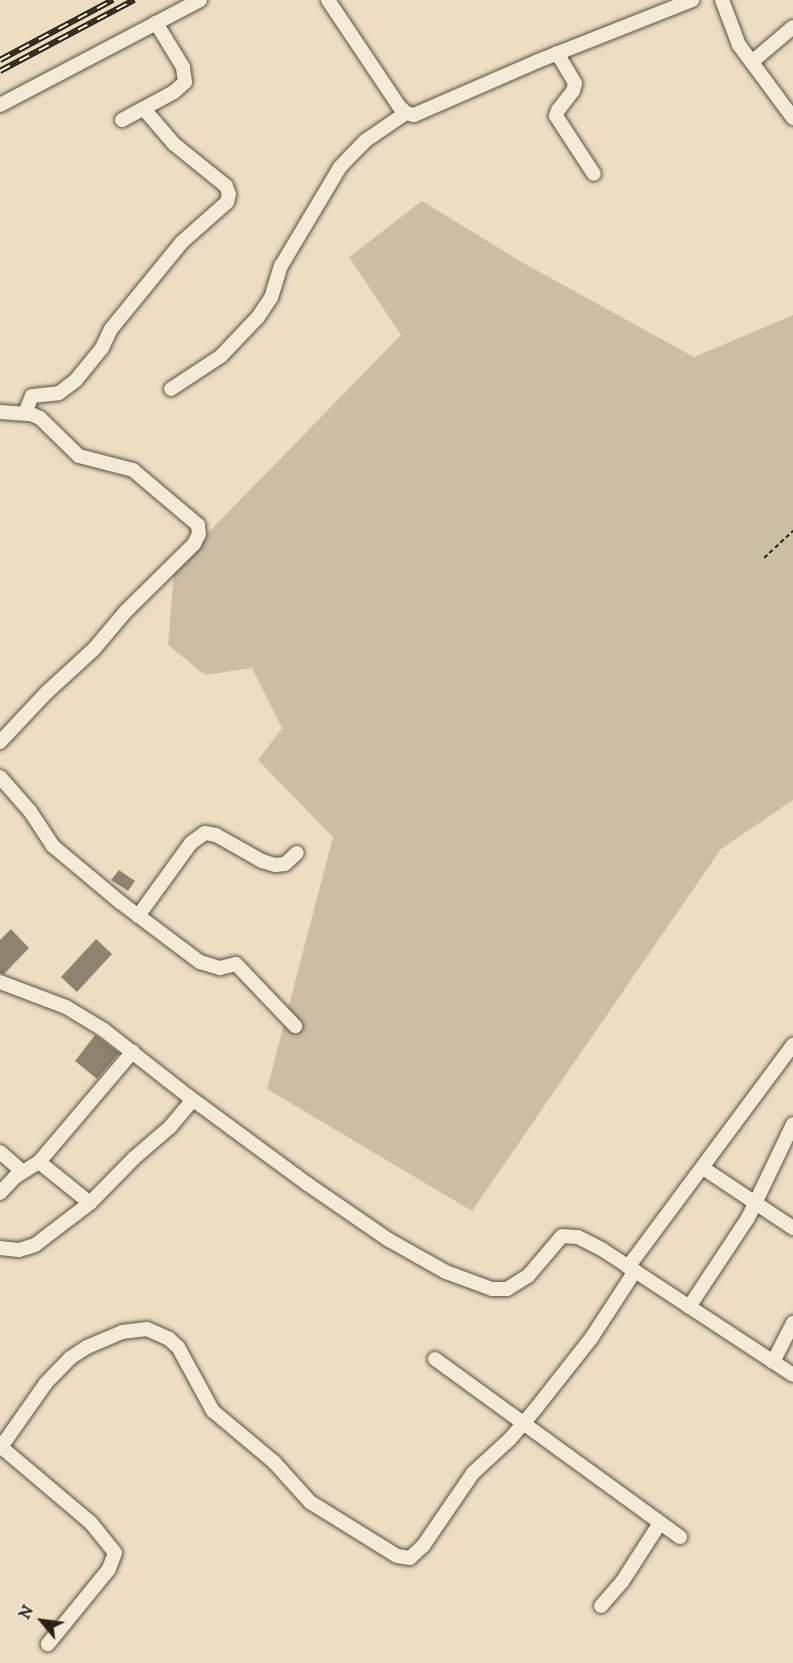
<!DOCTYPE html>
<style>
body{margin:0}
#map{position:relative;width:793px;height:1663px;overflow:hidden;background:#eddec3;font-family:"IM FELL DW Pica",serif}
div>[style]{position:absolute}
.green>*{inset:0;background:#ccbea5}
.building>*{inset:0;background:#8f826f}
.path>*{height:2px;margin-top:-1px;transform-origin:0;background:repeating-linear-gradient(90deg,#2a1f15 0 4.5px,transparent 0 7.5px)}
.roads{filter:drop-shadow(0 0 2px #5b4f40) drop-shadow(0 0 2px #5b4f40)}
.street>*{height:14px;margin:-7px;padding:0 7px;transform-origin:7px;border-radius:7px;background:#f3ead8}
.rail>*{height:6px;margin-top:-3px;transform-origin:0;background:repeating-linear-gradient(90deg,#f3ead8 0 11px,#2a1f15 0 22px);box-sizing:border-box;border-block:2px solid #2a1f15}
span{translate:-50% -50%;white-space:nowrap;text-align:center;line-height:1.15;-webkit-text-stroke:4.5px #f3ead8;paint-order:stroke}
.north{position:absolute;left:12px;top:1591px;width:60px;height:60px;-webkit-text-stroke:4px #f3ead8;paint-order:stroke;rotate:299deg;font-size:16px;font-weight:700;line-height:24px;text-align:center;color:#2a1f15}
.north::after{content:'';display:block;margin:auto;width:21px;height:27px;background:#2a1f15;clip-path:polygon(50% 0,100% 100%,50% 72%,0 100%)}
</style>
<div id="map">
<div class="green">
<div style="clip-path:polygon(422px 201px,525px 264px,694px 357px,793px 315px,793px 800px,721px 849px,472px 1211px,267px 1089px,333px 837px,258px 760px,282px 728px,252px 668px,205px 675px,168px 645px,174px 572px,200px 541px,401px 335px,349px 257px)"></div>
</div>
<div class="building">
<div style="clip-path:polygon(119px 870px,135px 881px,128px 891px,111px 880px)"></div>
<div style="clip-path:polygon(11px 929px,29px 948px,4px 974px,0 973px,0 940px)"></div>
<div style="clip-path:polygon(96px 939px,112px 954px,77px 992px,61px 977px)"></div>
<div style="clip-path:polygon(95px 1035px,119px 1053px,97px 1079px,75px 1061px)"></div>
</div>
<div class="path">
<div style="left:764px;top:558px;width:40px;rotate:-43deg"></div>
</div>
<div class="roads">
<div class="street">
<div style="left:328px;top:0;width:128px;rotate:56.2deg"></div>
<div style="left:399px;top:106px;width:10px;rotate:45deg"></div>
<div style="left:406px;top:113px;width:8px;rotate:14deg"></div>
<div style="left:414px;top:115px;width:135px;rotate:-23.5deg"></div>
<div style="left:538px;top:61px;width:166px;rotate:-21.6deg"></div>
<div style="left:722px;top:0;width:48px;rotate:69.3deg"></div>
<div style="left:739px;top:45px;width:91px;rotate:53.5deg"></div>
<div style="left:557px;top:53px;width:35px;rotate:59deg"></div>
<div style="left:575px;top:83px;width:8px;rotate:104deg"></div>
<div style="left:573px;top:91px;width:24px;rotate:128deg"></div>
<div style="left:558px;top:110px;width:6px;rotate:108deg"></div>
<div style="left:556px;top:116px;width:69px;rotate:56.8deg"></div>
<div style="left:753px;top:61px;width:52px;rotate:-40.4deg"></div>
<div style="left:0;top:105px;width:226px;rotate:-27.7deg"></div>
<div style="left:122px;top:120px;width:59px;rotate:-28.3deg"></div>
<div style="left:174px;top:92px;width:15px;rotate:-42deg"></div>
<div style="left:185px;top:82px;width:15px;rotate:-98deg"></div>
<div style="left:183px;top:67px;width:52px;rotate:-121.5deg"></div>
<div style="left:171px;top:389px;width:60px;rotate:-33.4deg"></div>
<div style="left:221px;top:356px;width:54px;rotate:-46.5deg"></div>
<div style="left:258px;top:317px;width:23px;rotate:-56deg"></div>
<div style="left:271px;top:298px;width:34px;rotate:-73deg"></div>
<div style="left:281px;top:266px;width:115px;rotate:-59.2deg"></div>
<div style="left:340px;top:167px;width:36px;rotate:-46deg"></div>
<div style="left:365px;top:141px;width:50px;rotate:-34.3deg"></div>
<div style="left:0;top:412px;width:31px;rotate:4deg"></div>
<div style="left:31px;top:414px;width:10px;rotate:24deg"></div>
<div style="left:40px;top:418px;width:54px;rotate:44.3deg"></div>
<div style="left:79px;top:456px;width:56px;rotate:14.5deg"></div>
<div style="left:133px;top:470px;width:85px;rotate:40.2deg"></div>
<div style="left:198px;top:525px;width:9px;rotate:84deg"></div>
<div style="left:199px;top:534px;width:11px;rotate:117deg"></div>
<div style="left:194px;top:544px;width:95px;rotate:135.4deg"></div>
<div style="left:126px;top:611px;width:50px;rotate:130.1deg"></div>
<div style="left:94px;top:649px;width:64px;rotate:137.5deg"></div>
<div style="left:47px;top:692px;width:69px;rotate:133.2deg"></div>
<div style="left:25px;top:413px;width:18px;rotate:-68deg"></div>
<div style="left:32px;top:396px;width:27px;rotate:-6deg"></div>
<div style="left:59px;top:393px;width:21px;rotate:-37deg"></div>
<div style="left:76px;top:380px;width:41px;rotate:-50.9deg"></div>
<div style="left:102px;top:348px;width:21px;rotate:-65deg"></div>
<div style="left:111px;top:329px;width:112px;rotate:-50.8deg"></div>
<div style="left:182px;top:242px;width:60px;rotate:-41.6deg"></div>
<div style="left:227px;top:202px;width:8px;rotate:-76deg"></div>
<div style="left:229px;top:194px;width:9px;rotate:-111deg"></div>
<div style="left:226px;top:186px;width:67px;rotate:-141.1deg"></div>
<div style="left:174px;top:144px;width:46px;rotate:-130.6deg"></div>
<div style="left:0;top:777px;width:45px;rotate:48.6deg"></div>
<div style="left:30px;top:811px;width:42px;rotate:56.7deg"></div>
<div style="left:53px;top:846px;width:87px;rotate:39.9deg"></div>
<div style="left:120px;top:902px;width:100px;rotate:36.9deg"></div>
<div style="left:200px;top:962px;width:21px;rotate:17deg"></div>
<div style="left:220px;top:968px;width:16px;rotate:-14deg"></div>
<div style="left:236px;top:964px;width:86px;rotate:46.4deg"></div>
<div style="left:138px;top:916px;width:90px;rotate:-54deg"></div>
<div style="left:191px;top:843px;width:17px;rotate:-36deg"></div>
<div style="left:205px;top:833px;width:11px;rotate:10deg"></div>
<div style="left:216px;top:835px;width:53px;rotate:29.5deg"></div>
<div style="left:262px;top:861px;width:14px;rotate:17deg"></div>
<div style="left:275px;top:865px;width:10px;rotate:-6deg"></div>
<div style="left:285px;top:864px;width:16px;rotate:-43deg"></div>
<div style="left:0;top:982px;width:71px;rotate:20.7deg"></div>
<div style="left:66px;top:1007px;width:44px;rotate:31.2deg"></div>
<div style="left:104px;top:1030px;width:107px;rotate:38.2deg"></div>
<div style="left:188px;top:1096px;width:147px;rotate:36.4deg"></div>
<div style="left:306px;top:1183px;width:101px;rotate:34.5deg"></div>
<div style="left:389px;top:1240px;width:65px;rotate:29.3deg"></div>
<div style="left:446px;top:1272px;width:49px;rotate:20.3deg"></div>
<div style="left:492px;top:1289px;width:15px"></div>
<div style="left:507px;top:1289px;width:25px;rotate:-32deg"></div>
<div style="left:528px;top:1276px;width:52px;rotate:-49.6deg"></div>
<div style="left:562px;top:1236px;width:16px;rotate:4deg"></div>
<div style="left:578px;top:1237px;width:28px;rotate:27deg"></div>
<div style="left:603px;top:1250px;width:227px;rotate:33.3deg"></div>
<div style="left:0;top:1152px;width:30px;rotate:41deg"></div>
<div style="left:39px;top:1162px;width:65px;rotate:38.8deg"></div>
<div style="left:703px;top:1168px;width:108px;rotate:33.7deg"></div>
<div style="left:0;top:1193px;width:22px;rotate:-47deg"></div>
<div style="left:15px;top:1177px;width:28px;rotate:-32deg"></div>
<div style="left:39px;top:1162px;width:145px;rotate:-49.7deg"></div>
<div style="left:0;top:1248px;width:19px;rotate:6deg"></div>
<div style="left:19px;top:1250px;width:17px;rotate:-17deg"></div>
<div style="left:35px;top:1245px;width:69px;rotate:-37.4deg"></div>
<div style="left:90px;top:1203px;width:63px;rotate:-45.6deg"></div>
<div style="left:134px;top:1158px;width:48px;rotate:-40.7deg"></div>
<div style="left:170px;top:1127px;width:35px;rotate:-50deg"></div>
<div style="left:628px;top:1267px;width:277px;rotate:-53.4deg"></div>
<div style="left:689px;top:1307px;width:107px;rotate:-56.5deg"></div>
<div style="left:748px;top:1218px;width:104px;rotate:-64.4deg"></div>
<div style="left:435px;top:1359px;width:303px;rotate:36deg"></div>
<div style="left:773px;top:1362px;width:44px;rotate:-62.9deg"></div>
<div style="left:0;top:1446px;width:119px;rotate:40.2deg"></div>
<div style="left:91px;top:1523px;width:38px;rotate:51deg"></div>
<div style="left:115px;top:1553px;width:17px;rotate:111deg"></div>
<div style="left:109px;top:1569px;width:97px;rotate:129.1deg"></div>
<div style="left:1px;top:1447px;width:78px;rotate:-54.9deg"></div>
<div style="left:46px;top:1383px;width:35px;rotate:-46deg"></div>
<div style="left:70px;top:1358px;width:20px;rotate:-33deg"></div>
<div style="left:87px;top:1347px;width:38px;rotate:-23deg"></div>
<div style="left:122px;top:1332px;width:25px;rotate:-7deg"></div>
<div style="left:147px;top:1329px;width:24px;rotate:24deg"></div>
<div style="left:169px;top:1339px;width:12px;rotate:42deg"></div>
<div style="left:178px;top:1347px;width:73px;rotate:61.3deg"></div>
<div style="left:213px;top:1411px;width:80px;rotate:39.9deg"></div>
<div style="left:274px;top:1462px;width:54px;rotate:48deg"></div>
<div style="left:310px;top:1502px;width:102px;rotate:31.8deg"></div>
<div style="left:397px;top:1556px;width:13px;rotate:9deg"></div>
<div style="left:410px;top:1558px;width:18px;rotate:-43deg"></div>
<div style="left:423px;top:1546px;width:88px;rotate:-55.6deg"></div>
<div style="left:473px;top:1473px;width:50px;rotate:-42.6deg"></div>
<div style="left:510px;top:1439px;width:42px;rotate:-49.8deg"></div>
<div style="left:537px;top:1407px;width:89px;rotate:-51.8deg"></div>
<div style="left:592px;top:1337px;width:79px;rotate:-56.9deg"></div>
<div style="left:601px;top:1606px;width:32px;rotate:-49deg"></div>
<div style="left:622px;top:1582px;width:70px;rotate:-57.2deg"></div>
</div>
</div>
<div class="rail">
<div style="left:0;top:60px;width:128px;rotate:-28deg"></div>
<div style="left:0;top:71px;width:152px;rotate:-27.9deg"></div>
</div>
<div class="north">N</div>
</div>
